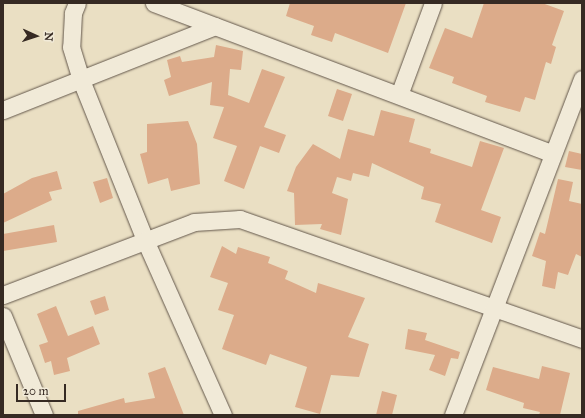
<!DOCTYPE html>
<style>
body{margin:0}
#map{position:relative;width:585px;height:418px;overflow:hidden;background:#eadfc3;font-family:"IM FELL Great Primer",serif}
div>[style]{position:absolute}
.building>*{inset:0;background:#dcab8a}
.roads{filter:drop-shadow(0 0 1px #63574b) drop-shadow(0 0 1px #63574b)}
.minor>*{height:17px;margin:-8.5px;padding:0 8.5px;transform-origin:8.5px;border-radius:8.5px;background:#f1ead8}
span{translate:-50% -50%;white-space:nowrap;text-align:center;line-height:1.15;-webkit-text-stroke:3px #f1ead8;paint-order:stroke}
.frame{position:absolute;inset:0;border:4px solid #362a23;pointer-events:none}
.north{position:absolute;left:16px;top:16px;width:40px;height:40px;-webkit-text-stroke:3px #f1ead8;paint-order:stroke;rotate:93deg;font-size:11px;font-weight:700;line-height:16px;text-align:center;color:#362a23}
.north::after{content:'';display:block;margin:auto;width:14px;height:18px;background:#362a23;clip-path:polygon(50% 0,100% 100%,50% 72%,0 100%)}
.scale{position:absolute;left:16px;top:384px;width:50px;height:18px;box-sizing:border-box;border:2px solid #362a23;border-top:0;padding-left:5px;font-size:12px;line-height:14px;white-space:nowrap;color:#362a23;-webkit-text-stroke:3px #f1ead8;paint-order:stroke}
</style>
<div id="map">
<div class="building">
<div style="clip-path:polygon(290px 3px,406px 3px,388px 53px,335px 33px,332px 42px,311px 35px,314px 26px,286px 16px)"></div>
<div style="clip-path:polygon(484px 3px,542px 3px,564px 11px,552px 45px,556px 47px,551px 64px,546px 62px,535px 100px,525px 97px,520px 112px,485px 102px,487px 96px,452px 83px,454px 77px,429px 68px,445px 28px,472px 38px)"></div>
<div style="clip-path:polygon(216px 45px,243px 51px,241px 70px,230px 69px,228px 95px,249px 103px,262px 69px,285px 77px,264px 127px,286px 135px,279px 153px,260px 146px,244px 189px,224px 181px,237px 146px,213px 138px,224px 107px,210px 105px,212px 82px,169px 96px,164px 80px,171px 77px,167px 60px,180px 56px,182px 62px,214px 57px)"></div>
<div style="clip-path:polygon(337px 89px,352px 94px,343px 121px,328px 116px)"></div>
<div style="clip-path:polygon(381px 110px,415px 119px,409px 142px,431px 149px,430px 153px,472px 167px,480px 141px,504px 148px,481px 210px,501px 217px,492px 243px,435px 222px,441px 204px,421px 199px,424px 187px,372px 163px,369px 177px,353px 173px,351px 181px,337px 177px,332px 193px,348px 199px,341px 235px,320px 229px,322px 224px,295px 225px,294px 193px,287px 191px,296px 167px,313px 144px,340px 159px,348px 129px,374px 136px)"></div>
<div style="clip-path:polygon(188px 121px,197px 144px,200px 184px,171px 191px,168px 178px,148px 184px,140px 154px,147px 152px,147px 124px)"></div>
<div style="clip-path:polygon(569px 151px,582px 154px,582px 170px,565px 167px)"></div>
<div style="clip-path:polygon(57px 171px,62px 189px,49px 192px,52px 200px,3px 223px,3px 194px,32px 178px)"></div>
<div style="clip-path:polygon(107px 178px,113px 198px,100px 203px,93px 182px)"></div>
<div style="clip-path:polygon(558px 179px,573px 182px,569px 201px,582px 204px,582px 257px,576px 254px,568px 275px,558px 272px,555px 289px,542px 286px,546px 261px,532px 256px,540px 232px,545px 234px)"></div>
<div style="clip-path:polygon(54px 225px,57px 242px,3px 251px,3px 234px)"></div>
<div style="clip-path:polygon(222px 246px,236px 254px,238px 247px,270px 257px,268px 263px,288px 271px,285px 279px,316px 293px,318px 283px,365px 298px,348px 337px,369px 344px,359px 377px,331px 375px,320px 414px,295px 407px,307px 367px,270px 354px,266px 365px,222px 349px,234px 315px,218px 310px,228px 283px,210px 277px)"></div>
<div style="clip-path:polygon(105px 296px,109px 310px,95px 315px,90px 301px)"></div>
<div style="clip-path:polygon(56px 306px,68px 336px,93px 326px,100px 344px,67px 358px,70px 371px,54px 375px,51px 361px,45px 363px,39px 345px,48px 342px,37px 314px)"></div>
<div style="clip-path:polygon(408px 329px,427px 333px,425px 340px,460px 352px,458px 359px,451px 358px,445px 376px,429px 370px,435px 355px,405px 349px)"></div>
<div style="clip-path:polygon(542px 366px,570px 373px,560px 415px,539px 415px,540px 412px,523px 408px,524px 403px,486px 390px,493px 367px,539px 379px)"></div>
<div style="clip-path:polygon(165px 367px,184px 415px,78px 415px,78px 411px,124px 398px,125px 403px,155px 398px,148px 373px)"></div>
<div style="clip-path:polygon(382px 391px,397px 395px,392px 415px,376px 415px)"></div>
</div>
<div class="roads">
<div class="minor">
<div style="left:77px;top:3px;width:11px;rotate:112deg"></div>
<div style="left:73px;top:13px;width:34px;rotate:93deg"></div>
<div style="left:71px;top:47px;width:34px;rotate:73deg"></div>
<div style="left:81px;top:80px;width:172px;rotate:68.2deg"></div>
<div style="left:145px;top:240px;width:192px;rotate:66deg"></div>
<div style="left:154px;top:3px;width:425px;rotate:20.7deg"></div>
<div style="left:399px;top:95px;width:98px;rotate:-69.7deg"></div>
<div style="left:3px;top:110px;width:228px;rotate:-21.6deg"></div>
<div style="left:3px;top:295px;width:204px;rotate:-20.9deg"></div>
<div style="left:194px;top:222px;width:46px;rotate:-3.7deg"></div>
<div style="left:240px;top:219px;width:362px;rotate:19.3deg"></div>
<div style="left:3px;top:316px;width:107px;rotate:67.5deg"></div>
<div style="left:453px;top:415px;width:360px;rotate:-69deg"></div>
</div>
</div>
<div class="frame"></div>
<div class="north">N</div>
<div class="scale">20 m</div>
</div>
